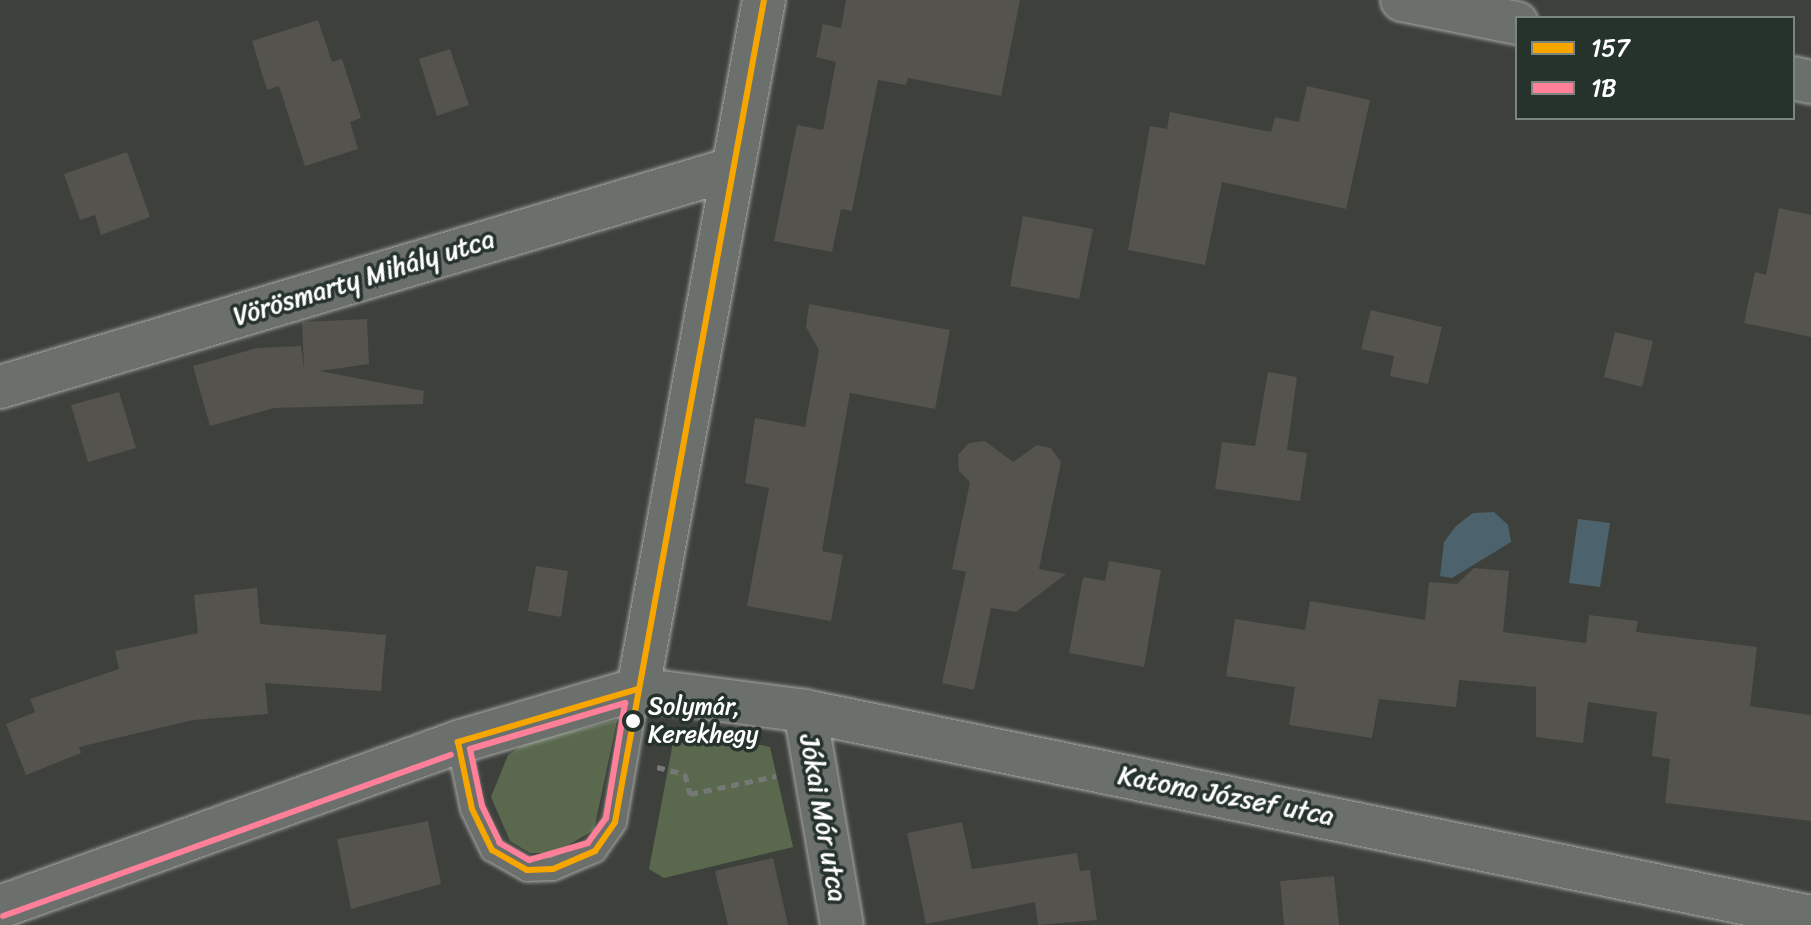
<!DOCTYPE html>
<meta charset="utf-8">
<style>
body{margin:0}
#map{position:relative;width:1811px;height:925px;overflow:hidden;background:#3d403b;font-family:Sriracha,sans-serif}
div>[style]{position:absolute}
.green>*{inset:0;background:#5a694e}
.water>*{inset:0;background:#4c636e}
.building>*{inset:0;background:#54534e}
.path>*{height:5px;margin-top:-2.5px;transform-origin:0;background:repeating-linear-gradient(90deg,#767876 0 8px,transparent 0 14px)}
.roads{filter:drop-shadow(0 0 2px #a8a9a7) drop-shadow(0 0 2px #a8a9a7)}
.lane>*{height:22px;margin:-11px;padding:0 11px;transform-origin:11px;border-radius:11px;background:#6c706d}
.street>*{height:42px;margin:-21px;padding:0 21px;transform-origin:21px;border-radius:21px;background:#6c706d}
.bus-1>*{height:6px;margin:-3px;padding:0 3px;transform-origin:3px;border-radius:3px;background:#f7a600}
.bus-2>*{height:6px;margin:-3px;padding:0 3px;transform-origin:3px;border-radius:3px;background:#ff8098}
.dots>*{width:22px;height:22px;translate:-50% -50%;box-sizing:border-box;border:4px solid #26332d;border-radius:50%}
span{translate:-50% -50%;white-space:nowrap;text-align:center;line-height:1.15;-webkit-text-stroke:7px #26332d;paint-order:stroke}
.bus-label{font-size:24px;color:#fff}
.left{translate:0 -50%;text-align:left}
.street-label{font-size:26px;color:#fff}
.legend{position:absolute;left:1515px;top:16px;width:280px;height:104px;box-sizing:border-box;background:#26332d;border:2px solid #7d8581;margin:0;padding:10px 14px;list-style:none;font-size:24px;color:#fff}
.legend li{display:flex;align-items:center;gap:16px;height:40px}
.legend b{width:40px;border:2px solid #7d8581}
</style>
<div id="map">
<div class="green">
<div style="clip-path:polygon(617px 720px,594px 830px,555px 853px,530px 853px,510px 841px,491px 797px,508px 755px,526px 743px)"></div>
<div style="clip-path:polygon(676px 727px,770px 747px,793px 847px,664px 878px,649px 869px)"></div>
</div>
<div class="water">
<div style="clip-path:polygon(1494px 512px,1508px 525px,1511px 542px,1452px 578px,1440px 576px,1444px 542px,1456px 526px,1473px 513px)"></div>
<div style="clip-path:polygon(1578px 519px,1610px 523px,1600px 587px,1569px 583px)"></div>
</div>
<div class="building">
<div style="clip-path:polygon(846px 0,1020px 0,1001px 96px,908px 78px,906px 85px,878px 80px,852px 211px,841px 209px,832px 252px,774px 241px,797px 125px,823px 130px,836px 62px,816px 57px,823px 24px,841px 28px)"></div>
<div style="clip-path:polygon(318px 20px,332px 62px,342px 59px,361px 118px,350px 122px,358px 149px,305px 166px,279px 86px,267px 90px,252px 41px)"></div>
<div style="clip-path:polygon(450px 49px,469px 105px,437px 116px,419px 59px)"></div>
<div style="clip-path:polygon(1307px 86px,1370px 100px,1346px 209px,1222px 182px,1205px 265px,1128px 250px,1150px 126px,1167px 129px,1170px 112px,1271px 132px,1275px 117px,1299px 122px)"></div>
<div style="clip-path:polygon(127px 152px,150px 217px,101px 235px,95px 215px,80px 220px,64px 174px)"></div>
<div style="clip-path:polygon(1779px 208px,1811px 215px,1811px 337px,1744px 323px,1755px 272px,1766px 275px)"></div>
<div style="clip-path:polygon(1023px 216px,1093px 229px,1079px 299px,1010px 286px)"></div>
<div style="clip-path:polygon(809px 304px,950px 330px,935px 409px,850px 393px,822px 551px,843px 555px,831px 621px,747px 606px,769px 488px,745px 483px,755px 418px,805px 427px,819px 350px,806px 327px)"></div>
<div style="clip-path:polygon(1371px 310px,1442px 327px,1428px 384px,1390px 376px,1394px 356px,1361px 349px)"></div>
<div style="clip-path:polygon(367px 319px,369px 364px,319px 371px,424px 391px,423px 404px,274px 408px,210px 426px,193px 366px,257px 348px,301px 346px,304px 368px,302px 322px)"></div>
<div style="clip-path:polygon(1615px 332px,1653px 341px,1642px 387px,1604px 377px)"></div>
<div style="clip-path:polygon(1268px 372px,1297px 377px,1287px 450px,1307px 453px,1300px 501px,1215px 489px,1222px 442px,1255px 446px)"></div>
<div style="clip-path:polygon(119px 392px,136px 448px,88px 462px,71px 405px)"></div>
<div style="clip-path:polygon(985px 441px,1013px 462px,1037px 445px,1051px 448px,1061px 462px,1039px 569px,1066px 574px,1016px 612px,991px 608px,974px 690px,942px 683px,966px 572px,952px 569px,970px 482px,959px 471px,958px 455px,969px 443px)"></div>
<div style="clip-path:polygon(1109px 561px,1161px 570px,1144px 667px,1069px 653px,1083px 577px,1105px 581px)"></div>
<div style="clip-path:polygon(536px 566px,568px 571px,561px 617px,528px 611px)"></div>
<div style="clip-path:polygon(1474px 568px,1509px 571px,1503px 632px,1586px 643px,1589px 615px,1638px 621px,1636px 632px,1757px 647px,1750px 706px,1811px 715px,1811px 821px,1665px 803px,1670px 759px,1652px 756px,1657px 712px,1588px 702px,1583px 743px,1536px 737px,1536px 687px,1459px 680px,1456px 707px,1379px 699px,1372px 738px,1289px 725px,1295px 687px,1226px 676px,1235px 619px,1305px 630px,1310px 601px,1425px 620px,1429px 582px,1457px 584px)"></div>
<div style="clip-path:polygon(257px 588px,260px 624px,386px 635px,381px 691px,265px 683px,268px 714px,193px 720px,79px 747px,81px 753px,26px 775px,6px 724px,35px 712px,30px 699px,119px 669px,115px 651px,198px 633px,194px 595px)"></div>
<div style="clip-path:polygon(428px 821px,441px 884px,351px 909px,337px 839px)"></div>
<div style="clip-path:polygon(962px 822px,972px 869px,1077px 853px,1080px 871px,1090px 870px,1097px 920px,1038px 925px,1035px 902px,926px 924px,907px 833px)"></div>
<div style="clip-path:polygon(773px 858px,788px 925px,728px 925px,715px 871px)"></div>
<div style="clip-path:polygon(1334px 876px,1339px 925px,1284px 925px,1280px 881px)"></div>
</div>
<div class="path">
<div style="left:657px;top:767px;width:29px;rotate:14deg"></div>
<div style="left:685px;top:774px;width:21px;rotate:76deg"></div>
<div style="left:690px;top:794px;width:88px;rotate:-11.8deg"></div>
</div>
<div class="roads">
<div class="lane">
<div style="left:458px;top:742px;width:68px;rotate:78.2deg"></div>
<div style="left:472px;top:809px;width:46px;rotate:64deg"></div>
<div style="left:492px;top:850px;width:40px;rotate:29.7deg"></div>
<div style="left:527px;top:870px;width:26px;rotate:-2deg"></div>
<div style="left:553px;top:869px;width:46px;rotate:-23.2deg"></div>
<div style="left:595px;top:851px;width:35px;rotate:-55deg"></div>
<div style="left:615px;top:822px;width:135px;rotate:-80.2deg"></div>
</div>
<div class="street">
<div style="left:1402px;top:0;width:117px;rotate:11.3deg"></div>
<div style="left:1793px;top:78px;width:18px;rotate:13deg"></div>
<div style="left:0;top:387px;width:760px;rotate:-16.6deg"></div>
<div style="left:638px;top:689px;width:700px;rotate:-79.64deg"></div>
<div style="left:805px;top:711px;width:217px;rotate:80.2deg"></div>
<div style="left:0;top:907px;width:487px;rotate:-19.8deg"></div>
<div style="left:458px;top:742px;width:188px;rotate:-16.4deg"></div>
<div style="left:638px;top:689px;width:168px;rotate:7.5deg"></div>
<div style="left:805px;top:711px;width:1027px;rotate:11.57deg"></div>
</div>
</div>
<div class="bus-1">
<div style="left:638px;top:689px;width:188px;rotate:163.6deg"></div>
<div style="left:458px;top:742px;width:68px;rotate:78.2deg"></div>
<div style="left:472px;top:809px;width:46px;rotate:64deg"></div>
<div style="left:492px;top:850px;width:40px;rotate:29.7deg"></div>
<div style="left:527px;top:870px;width:26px;rotate:-2deg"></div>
<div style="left:553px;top:869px;width:46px;rotate:-23.2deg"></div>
<div style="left:595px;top:851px;width:35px;rotate:-55deg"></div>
<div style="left:615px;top:822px;width:835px;rotate:-79.73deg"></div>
</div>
<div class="bus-2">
<div style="left:625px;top:703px;width:117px;rotate:99.4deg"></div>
<div style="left:606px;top:818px;width:31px;rotate:126deg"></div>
<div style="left:588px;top:843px;width:61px;rotate:163.9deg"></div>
<div style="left:529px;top:860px;width:34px;rotate:-150deg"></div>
<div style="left:500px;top:843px;width:41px;rotate:-115.9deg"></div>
<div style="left:482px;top:806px;width:58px;rotate:-101.9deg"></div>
<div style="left:470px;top:749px;width:162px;rotate:-16.5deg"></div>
<div style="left:3px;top:916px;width:476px;rotate:-19.8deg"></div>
</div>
<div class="dots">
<div style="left:633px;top:721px;background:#fff"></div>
</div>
<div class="bus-label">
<span class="left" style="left:648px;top:721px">Solymár,<br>Kerekhegy</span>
</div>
<div class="street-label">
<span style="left:364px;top:278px;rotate:-17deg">Vörösmarty Mihály utca</span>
<span style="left:1226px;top:796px;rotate:11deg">Katona József utca</span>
<span style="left:823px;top:818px;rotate:80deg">Jókai Mór utca</span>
</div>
<ul class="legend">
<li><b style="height:10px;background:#f7a600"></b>157</li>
<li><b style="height:10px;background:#ff8098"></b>1B</li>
</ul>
</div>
